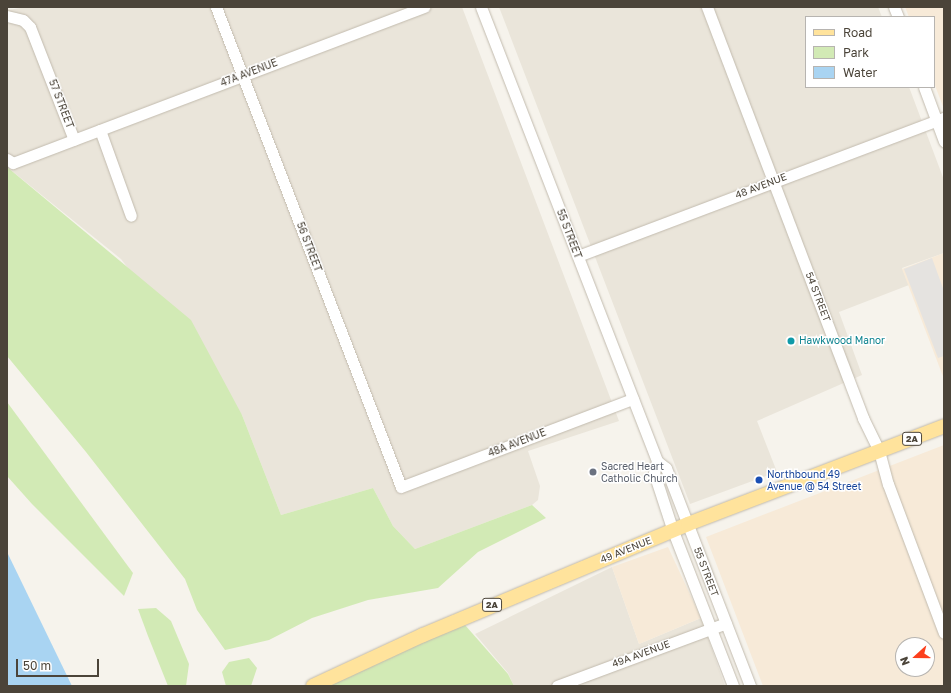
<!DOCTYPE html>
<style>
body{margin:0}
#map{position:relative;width:951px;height:693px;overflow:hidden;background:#f6f3ec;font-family:"Golos Text",sans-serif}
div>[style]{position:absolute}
.residential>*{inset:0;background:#eae5da}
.commercial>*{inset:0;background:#f7ead8}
.green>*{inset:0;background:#d2eab5}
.parking>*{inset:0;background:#e5e3e0}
.water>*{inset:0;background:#a9d4f2}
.roads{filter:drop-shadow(0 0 1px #c2bbae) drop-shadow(0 0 1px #c2bbae)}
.minor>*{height:11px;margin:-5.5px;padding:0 5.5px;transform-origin:5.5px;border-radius:5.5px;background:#fff}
.major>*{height:14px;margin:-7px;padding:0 7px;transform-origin:7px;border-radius:7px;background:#ffe39c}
.dots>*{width:11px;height:11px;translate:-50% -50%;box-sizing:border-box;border:2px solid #fff;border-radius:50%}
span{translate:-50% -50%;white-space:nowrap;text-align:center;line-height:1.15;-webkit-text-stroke:3px #fff;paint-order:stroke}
.shield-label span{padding:1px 3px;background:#fff;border:1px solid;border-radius:3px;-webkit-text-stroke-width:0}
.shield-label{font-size:9px;color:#4b4439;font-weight:700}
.street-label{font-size:10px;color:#4b4439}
.culture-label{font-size:10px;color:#0d838f}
.left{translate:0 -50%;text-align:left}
.worship-label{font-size:10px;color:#5b616d}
.transit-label{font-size:10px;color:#164399}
.frame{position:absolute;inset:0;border:8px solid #4b4439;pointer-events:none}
.legend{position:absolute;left:805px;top:16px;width:130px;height:72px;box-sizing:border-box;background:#fff;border:1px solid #b7b4b0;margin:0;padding:5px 7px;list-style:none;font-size:12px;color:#4b4439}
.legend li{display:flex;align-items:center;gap:8px;height:20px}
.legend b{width:20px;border:1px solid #b7b4b0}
.north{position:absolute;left:895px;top:637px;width:40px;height:40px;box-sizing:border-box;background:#fff;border:1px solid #b7b4b0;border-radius:50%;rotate:249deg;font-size:11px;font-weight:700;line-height:16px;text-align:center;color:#4b4439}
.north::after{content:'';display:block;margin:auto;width:14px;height:18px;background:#fc3f1d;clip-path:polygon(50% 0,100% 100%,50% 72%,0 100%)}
.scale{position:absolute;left:16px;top:659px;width:83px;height:18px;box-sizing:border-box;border:2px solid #4b4439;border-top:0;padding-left:5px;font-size:12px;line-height:14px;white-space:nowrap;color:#4b4439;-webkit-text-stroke:3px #fff;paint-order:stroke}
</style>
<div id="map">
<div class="residential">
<div style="clip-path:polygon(28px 7px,462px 7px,619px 421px,528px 451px,540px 486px,538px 500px,532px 505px,415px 549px,393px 526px,373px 488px,281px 515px,242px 415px,121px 259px,7px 167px,7px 10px)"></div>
<div style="clip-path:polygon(499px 7px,878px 7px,882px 17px,806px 17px,806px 87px,909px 87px,944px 180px,944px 253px,902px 268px,909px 285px,839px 312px,862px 375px,757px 421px,777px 472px,690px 504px)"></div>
<div style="clip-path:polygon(612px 567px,639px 644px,701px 618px,725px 686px,514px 686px,508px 673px,475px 634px)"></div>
</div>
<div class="commercial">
<div style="clip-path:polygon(905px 7px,944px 7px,944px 109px,934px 83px,934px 17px,909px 17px)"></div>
<div style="clip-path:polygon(944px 253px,944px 379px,902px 269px)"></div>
<div style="clip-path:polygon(evenodd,944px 445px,944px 686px,763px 686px,706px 537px,944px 445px,903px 645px,927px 645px,927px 669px,903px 669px,903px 645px)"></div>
<div style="clip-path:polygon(668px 547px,701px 618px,639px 644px,612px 567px)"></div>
</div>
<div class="green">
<div style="clip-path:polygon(7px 167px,191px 320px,242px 415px,281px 515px,373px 488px,393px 526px,415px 549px,532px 505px,546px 518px,478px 552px,438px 588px,368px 600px,312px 618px,269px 640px,225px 650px,197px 610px,185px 579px,86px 452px,7px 356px)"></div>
<div style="clip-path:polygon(7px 402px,133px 573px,124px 596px,32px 504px,7px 476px)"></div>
<div style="clip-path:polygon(156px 608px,171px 621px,189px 664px,186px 686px,168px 686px,148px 636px,138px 609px)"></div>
<div style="clip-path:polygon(465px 625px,508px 674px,514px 686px,325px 686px,377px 659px)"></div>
<div style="clip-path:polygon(249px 658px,257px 668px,251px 686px,226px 686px,222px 672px,229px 662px)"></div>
</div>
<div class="parking">
<div style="clip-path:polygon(932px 258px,944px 291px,944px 356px,938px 358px,904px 269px)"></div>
</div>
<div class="water">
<div style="clip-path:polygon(7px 552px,72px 686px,7px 686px)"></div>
</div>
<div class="roads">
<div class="minor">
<div style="left:216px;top:7px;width:514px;rotate:68.92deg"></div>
<div style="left:401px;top:487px;width:248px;rotate:-20.8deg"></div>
<div style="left:481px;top:7px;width:487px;rotate:68.8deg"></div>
<div style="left:657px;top:461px;width:12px;rotate:104deg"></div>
<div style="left:654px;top:473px;width:61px;rotate:71.9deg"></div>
<div style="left:673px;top:531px;width:166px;rotate:68.8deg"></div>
<div style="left:707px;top:7px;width:440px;rotate:69.2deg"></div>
<div style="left:863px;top:418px;width:37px;rotate:64deg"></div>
<div style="left:879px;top:451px;width:34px;rotate:75deg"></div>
<div style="left:888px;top:484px;width:159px;rotate:69.4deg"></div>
<div style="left:894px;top:7px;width:11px;rotate:68deg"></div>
<div style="left:7px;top:16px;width:16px;rotate:14deg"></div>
<div style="left:23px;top:20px;width:10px;rotate:45deg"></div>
<div style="left:30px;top:27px;width:121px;rotate:68.7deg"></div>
<div style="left:924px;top:87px;width:58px;rotate:69.7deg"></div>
<div style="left:100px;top:130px;width:91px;rotate:70.2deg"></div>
<div style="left:7px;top:159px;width:7px;rotate:34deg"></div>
<div style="left:13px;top:163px;width:440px;rotate:-20.8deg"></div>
<div style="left:578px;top:256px;width:391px;rotate:-20.7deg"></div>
<div style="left:657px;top:461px;width:11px;rotate:38deg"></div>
<div style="left:666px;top:468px;width:234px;rotate:68.9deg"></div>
<div style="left:557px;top:686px;width:180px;rotate:-20.4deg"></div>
</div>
<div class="major">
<div style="left:313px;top:686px;width:121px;rotate:-24.9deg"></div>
<div style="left:423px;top:635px;width:287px;rotate:-22.7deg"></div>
<div style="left:688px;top:524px;width:274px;rotate:-20.9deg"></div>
</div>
</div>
<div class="dots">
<div style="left:791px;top:341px;background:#0f9aa8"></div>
<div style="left:593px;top:472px;background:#6b7280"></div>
<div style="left:759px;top:480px;background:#1a4fb4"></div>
</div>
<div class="shield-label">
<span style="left:912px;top:439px">2A</span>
<span style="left:492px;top:605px">2A</span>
</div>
<div class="street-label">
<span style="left:249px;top:73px;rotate:-21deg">47A AVENUE</span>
<span style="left:61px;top:104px;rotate:69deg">57 STREET</span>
<span style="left:761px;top:186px;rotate:-21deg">48 AVENUE</span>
<span style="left:569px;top:234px;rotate:69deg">55 STREET</span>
<span style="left:309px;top:247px;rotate:69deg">56 STREET</span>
<span style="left:818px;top:297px;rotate:69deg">54 STREET</span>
<span style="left:517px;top:443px;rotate:-21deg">48A AVENUE</span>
<span style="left:626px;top:550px;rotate:-22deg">49 AVENUE</span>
<span style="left:706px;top:572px;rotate:69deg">55 STREET</span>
<span style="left:641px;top:654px;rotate:-20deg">49A AVENUE</span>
</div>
<div class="culture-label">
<span class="left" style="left:799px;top:341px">Hawkwood Manor</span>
</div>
<div class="worship-label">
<span class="left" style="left:601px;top:472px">Sacred Heart<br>Catholic Church</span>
</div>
<div class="transit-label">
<span class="left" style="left:767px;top:480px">Northbound 49<br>Avenue @ 54 Street</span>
</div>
<div class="frame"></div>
<ul class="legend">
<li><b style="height:5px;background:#ffe39c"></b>Road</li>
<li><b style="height:11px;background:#d2eab5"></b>Park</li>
<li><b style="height:11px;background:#a9d4f2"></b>Water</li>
</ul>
<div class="north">N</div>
<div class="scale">50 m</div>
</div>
